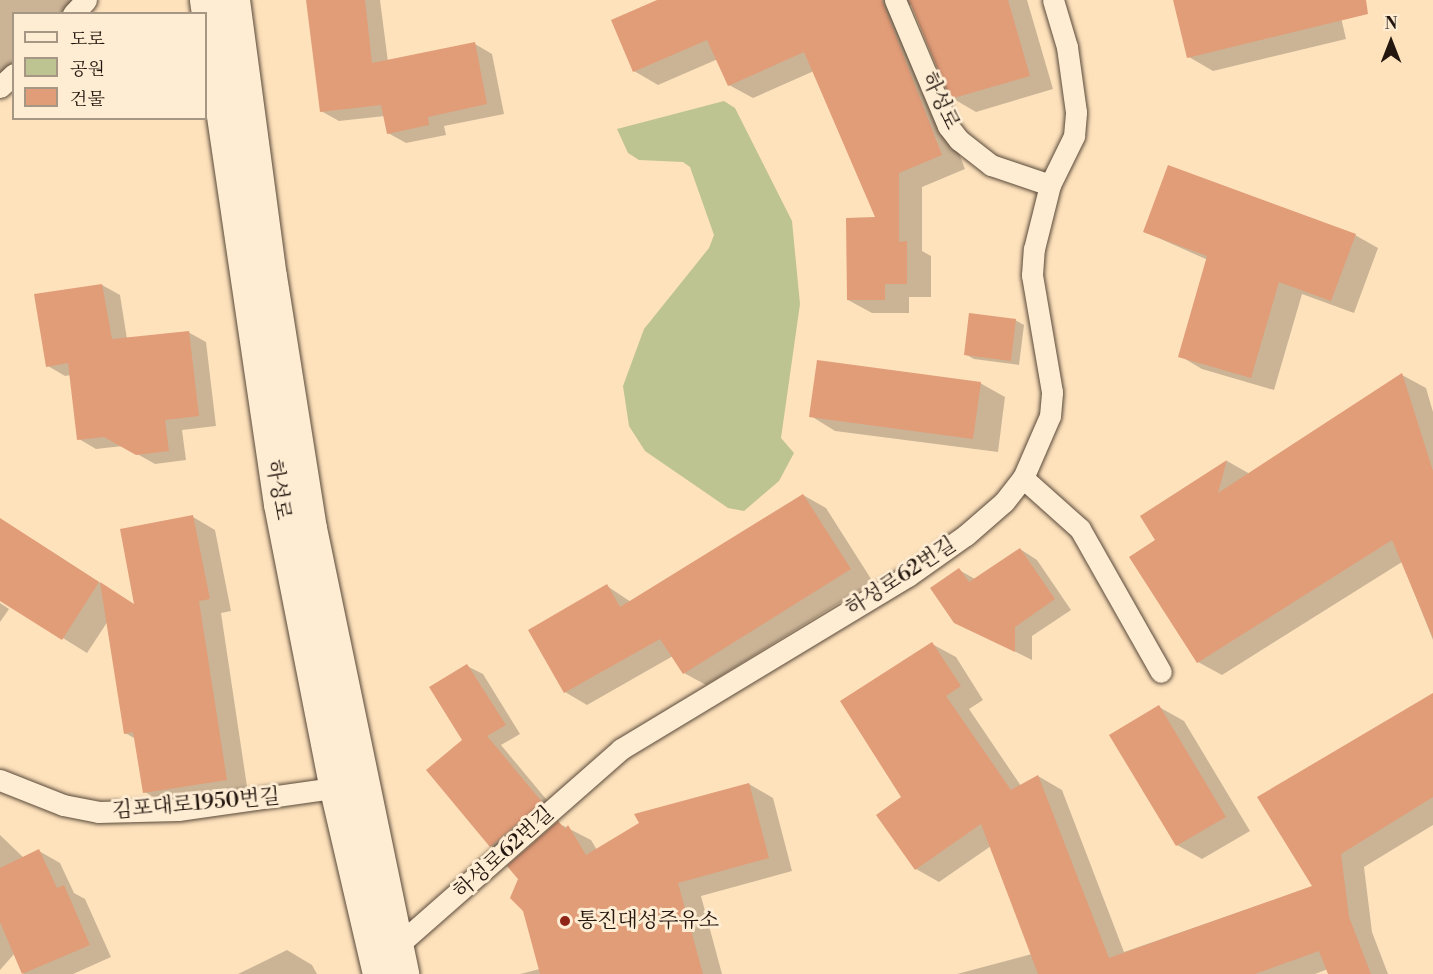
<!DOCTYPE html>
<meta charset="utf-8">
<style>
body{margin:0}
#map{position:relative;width:1433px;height:974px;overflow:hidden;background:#fee2bc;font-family:"Libre Bodoni","Noto Serif KR",serif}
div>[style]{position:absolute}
.green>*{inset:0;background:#bec392}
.shadow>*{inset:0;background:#0003}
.building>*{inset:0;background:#e19c78}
.roads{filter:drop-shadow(0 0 2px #59493a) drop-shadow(0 0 2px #59493a)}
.lane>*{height:21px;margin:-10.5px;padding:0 10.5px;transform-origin:10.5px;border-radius:10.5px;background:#feecd3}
.secondary>*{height:33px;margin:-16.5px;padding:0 16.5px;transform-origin:16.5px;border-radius:16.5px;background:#feecd3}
.dots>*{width:16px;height:16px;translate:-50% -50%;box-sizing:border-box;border:3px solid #feecd3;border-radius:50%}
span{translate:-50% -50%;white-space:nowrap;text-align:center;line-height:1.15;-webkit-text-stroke:6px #feecd3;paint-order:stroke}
.street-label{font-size:21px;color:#22160e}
.poi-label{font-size:21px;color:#22160e}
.left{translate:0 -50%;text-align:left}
.legend{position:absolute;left:12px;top:12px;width:195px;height:108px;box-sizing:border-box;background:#feecd3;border:2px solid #a69684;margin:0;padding:8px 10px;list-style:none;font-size:18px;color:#22160e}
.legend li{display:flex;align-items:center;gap:12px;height:30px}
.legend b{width:30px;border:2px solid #a69684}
.north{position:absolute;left:1361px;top:12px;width:60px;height:60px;-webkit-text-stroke:4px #feecd3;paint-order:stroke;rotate:0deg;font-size:16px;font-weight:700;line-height:24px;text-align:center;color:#22160e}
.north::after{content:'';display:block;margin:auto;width:21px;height:27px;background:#22160e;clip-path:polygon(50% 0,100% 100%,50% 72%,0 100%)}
</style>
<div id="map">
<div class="green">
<div style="clip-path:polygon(724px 101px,735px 108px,792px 221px,800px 304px,781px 438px,794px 453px,779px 481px,744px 511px,728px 508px,645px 451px,629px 426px,623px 386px,644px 329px,709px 248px,714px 235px,690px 167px,683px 162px,639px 160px,628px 153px,617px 129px)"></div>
</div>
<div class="shadow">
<div style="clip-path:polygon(0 0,87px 0,75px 14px,14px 14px,14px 85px,0 98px)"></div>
<div style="clip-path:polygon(308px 0,380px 0,388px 62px,475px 44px,492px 54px,504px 114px,444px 126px,446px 135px,406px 143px,388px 133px,385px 116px,339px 121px,321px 111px)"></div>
<div style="clip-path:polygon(688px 0,1027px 0,1053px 89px,976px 112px,952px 98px,912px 4px,908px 6px,907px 20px,965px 169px,922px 187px,922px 251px,931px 256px,931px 297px,909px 297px,909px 313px,872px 313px,848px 300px,878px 219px,814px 71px,753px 98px,729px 85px,718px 59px,658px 85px,634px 71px)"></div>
<div style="clip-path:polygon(1175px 0,1337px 0,1346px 39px,1213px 71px,1189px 57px)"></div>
<div style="clip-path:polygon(1145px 232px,1355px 235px,1378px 248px,1354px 313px,1302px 294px,1274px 390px,1202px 369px,1180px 356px,1208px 260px)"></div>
<div style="clip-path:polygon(102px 285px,120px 295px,127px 339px,188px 332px,206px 342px,216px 426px,182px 430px,186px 460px,155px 464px,123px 446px,96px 449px,79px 439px,71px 375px,65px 376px,48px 366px)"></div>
<div style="clip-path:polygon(1015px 320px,1024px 325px,1019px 365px,974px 359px,965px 354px)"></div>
<div style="clip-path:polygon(1402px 375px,1426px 388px,1433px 412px,1433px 640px,1402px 562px,1222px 675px,1198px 662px,1157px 540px,1142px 516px,1227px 461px,1250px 474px)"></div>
<div style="clip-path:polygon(980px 383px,1005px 397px,998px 452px,835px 431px,811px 416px)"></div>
<div style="clip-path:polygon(803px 495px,826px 508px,873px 582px,706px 685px,684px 673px,673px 656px,587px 705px,565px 692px,607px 586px,631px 602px)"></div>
<div style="clip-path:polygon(193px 517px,215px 530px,231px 611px,221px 613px,248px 793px,167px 805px,145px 792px,136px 739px,125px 733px,108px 621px,87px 653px,0 599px,0 537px,32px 539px,136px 606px)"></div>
<div style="clip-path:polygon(1020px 549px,1037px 560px,1071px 610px,1032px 636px,1032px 660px,955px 622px,959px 570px,975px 579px)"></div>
<div style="clip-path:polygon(0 603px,9px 609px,0 622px)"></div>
<div style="clip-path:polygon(932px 644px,956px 657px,983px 700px,969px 709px,1021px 786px,1038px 776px,1062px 790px,1124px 952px,1314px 886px,1433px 694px,1433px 825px,1364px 867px,1372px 932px,1388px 974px,1330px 974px,1328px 969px,1315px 974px,957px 974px,1032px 954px,991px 846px,939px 882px,916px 869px,903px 798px)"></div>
<div style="clip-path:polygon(467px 666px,483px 674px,520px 734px,501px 745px,556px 811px,507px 854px,491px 846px)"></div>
<div style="clip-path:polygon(1159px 707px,1184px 721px,1250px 831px,1202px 859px,1177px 845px)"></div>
<div style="clip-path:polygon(749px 784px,773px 798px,792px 871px,701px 896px,722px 974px,520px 974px,540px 969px,558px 823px,591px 840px,597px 850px)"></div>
<div style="clip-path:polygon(0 835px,24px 858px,39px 851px,60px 863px,74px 893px,85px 899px,111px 957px,73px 974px,24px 974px,15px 953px,0 970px)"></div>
<div style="clip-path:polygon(287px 950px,312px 965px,317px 974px,238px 974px)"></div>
</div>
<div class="building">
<div style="clip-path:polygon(306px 0,365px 0,372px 63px,475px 42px,487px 104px,428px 117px,429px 125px,387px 134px,381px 105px,320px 112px)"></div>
<div style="clip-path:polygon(657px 0,882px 0,942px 155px,899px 173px,899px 242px,907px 241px,907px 284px,885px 284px,885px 300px,847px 300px,846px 218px,875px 217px,804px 52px,728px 86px,707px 40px,633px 72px,611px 20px)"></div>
<div style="clip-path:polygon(909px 0,1008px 0,1030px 76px,950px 99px)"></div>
<div style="clip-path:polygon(1173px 0,1366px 0,1368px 14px,1187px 58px)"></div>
<div style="clip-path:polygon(1168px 165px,1356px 234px,1331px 301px,1279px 282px,1251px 378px,1178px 357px,1207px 256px,1143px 232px)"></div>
<div style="clip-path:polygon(102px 284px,112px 339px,189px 331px,199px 416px,165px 420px,169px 451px,136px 455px,104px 437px,77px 440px,68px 363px,46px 367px,34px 294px)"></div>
<div style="clip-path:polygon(969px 313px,1016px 319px,1011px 361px,964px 355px)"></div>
<div style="clip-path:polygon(817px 360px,981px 382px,973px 439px,809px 417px)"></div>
<div style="clip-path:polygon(1402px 373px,1433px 471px,1433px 638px,1392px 540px,1197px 663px,1129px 557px,1155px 540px,1140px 516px,1227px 460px,1218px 493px)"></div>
<div style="clip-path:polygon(803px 494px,851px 569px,683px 674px,660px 639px,564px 693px,528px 630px,607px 584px,620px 607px)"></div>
<div style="clip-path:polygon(193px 515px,210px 599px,199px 601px,227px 780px,143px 793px,133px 732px,124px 734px,100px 582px,134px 604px,120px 529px)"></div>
<div style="clip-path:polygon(0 518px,99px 582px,62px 640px,0 601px)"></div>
<div style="clip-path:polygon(1020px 548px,1055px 599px,1015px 627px,1015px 652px,954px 623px,930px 588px,959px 568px,969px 582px)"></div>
<div style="clip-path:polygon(932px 642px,961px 686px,946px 696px,1011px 790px,1038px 775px,1109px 958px,1312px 886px,1257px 797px,1433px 693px,1433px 797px,1341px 854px,1349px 917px,1371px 974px,1328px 974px,1319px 951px,1255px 974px,1038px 974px,981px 824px,915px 870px,876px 815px,901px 797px,840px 701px)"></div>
<div style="clip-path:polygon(467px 664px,506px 725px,487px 736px,542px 802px,490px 847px,426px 770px,462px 740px,429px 687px)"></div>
<div style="clip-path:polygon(1159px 705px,1226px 817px,1176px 846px,1109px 735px)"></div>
<div style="clip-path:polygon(749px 783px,769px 858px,678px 883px,703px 974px,540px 974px,523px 911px,510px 898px,518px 879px,507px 866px,558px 821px,565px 829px,568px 825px,586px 855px,639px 823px,634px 814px)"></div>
<div style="clip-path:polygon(39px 849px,57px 888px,64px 885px,90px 945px,22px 974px,0 922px,0 868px)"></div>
</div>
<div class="roads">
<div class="lane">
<div style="left:895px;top:0;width:137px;rotate:67.2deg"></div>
<div style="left:948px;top:126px;width:18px;rotate:52deg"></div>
<div style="left:959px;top:140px;width:41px;rotate:38deg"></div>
<div style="left:991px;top:165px;width:62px;rotate:18.7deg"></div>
<div style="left:73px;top:14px;width:19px;rotate:-47deg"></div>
<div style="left:0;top:87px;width:19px;rotate:-43deg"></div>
<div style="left:1023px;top:478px;width:76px;rotate:41.8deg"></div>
<div style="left:1080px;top:529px;width:164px;rotate:60.5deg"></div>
<div style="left:0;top:780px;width:68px;rotate:21.6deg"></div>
<div style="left:63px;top:805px;width:36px;rotate:11deg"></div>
<div style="left:98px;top:812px;width:80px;rotate:-1.4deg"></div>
<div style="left:178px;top:810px;width:170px;rotate:-8.1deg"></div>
<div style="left:389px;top:953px;width:309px;rotate:-41.3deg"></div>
<div style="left:621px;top:749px;width:335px;rotate:-31.1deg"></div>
<div style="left:908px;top:576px;width:71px;rotate:-35.3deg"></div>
<div style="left:966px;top:535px;width:50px;rotate:-41deg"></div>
<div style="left:1004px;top:502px;width:31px;rotate:-52deg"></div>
<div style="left:1023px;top:478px;width:68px;rotate:-66.5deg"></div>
<div style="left:1050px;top:416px;width:24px;rotate:-85deg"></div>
<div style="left:1052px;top:392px;width:119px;rotate:-99.7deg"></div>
<div style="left:1032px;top:275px;width:26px;rotate:-86deg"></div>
<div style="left:1034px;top:249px;width:66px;rotate:-76deg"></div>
<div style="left:1050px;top:185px;width:55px;rotate:-63.9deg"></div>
<div style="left:1074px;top:136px;width:24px;rotate:-85deg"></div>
<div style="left:1076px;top:112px;width:66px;rotate:-97.9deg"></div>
<div style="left:1067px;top:47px;width:49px;rotate:-106.6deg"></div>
</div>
<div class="secondary">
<div style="left:206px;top:0;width:509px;rotate:81.65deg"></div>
<div style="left:280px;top:504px;width:290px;rotate:78.9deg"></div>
<div style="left:336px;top:789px;width:190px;rotate:76.9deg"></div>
<div style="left:233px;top:0;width:278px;rotate:82.4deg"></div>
<div style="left:270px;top:276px;width:255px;rotate:81deg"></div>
<div style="left:310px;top:528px;width:455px;rotate:78.3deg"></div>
</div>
</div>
<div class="dots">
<div style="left:565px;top:921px;background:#8f2418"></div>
</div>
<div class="street-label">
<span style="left:940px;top:101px;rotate:64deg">하성로</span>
<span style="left:278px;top:490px;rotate:80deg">하성로</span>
<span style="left:901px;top:577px;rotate:-33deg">하성로62번길</span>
<span style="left:196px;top:804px;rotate:-5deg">김포대로1950번길</span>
<span style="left:504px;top:853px;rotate:-42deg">하성로62번길</span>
</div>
<div class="poi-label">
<span class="left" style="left:577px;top:921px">통진대성주유소</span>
</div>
<ul class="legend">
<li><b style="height:8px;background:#feecd3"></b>도로</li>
<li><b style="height:16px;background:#bec392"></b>공원</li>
<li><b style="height:16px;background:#e19c78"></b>건물</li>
</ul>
<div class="north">N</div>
</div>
